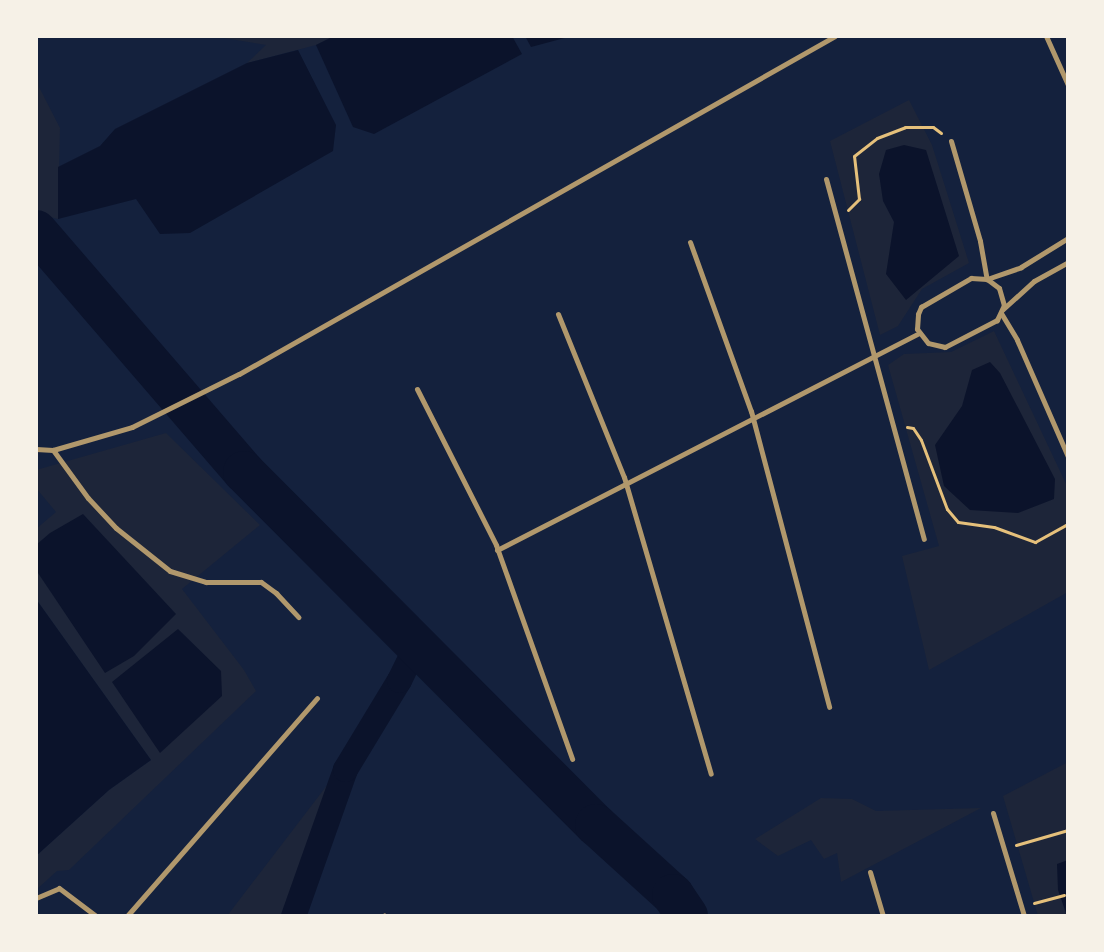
<!DOCTYPE html>
<style>
body{margin:0}
#map{position:relative;width:1104px;height:952px;overflow:hidden;background:#14213d;font-family:Cabin,sans-serif}
div>[style]{position:absolute}
.green>*{inset:0;background:#1d2539}
.water>*{inset:0;background:#0b132b}
.canal>*{height:25px;margin:-12.5px;padding:0 12.5px;transform-origin:12.5px;border-radius:12.5px;background:#0b132b}
.river>*{height:42px;margin:-21px;padding:0 21px;transform-origin:21px;border-radius:21px;background:#0b132b}
.path>*{height:3px;margin:-1.5px;padding:0 1.5px;transform-origin:1.5px;border-radius:1.5px;background:#e5c07b}
.service>*{height:4px;margin:-2px;padding:0 2px;transform-origin:2px;border-radius:2px;background:#b1986c}
.minor>*{height:5px;margin:-2.5px;padding:0 2.5px;transform-origin:2.5px;border-radius:2.5px;background:#b1986c}
span{translate:-50% -50%;white-space:nowrap;text-align:center;line-height:1.15;-webkit-text-stroke:4px #f6f1e7;paint-order:stroke}
.frame{position:absolute;inset:0;border:38px solid #f6f1e7;pointer-events:none}
</style>
<div id="map">
<div class="green">
<div style="clip-path:polygon(36px 36px,39px 87px,60px 128px,58px 219px,36px 214px)"></div>
<div style="clip-path:polygon(228px 36px,335px 36px,316px 45px,247px 63px,266px 45px,224px 38px)"></div>
<div style="clip-path:polygon(909px 100px,932px 145px,969px 263px,922px 289px,898px 326px,880px 335px,830px 141px)"></div>
<div style="clip-path:polygon(994px 331px,1068px 488px,1068px 592px,929px 670px,902px 556px,939px 546px,888px 365px,904px 354px,951px 352px)"></div>
<div style="clip-path:polygon(166px 433px,260px 525px,182px 589px,244px 670px,256px 691px,69px 870px,57px 871px,36px 890px,36px 856px,109px 790px,151px 760px,36px 599px,36px 529px,56px 512px,36px 488px,36px 470px)"></div>
<div style="clip-path:polygon(1068px 762px,1068px 916px,1038px 916px,1003px 796px)"></div>
<div style="clip-path:polygon(328px 784px,327px 795px,287px 916px,227px 916px)"></div>
<div style="clip-path:polygon(821px 798px,852px 799px,876px 811px,981px 808px,841px 882px,837px 853px,824px 859px,811px 840px,778px 856px,755px 839px)"></div>
</div>
<div class="water">
<div style="clip-path:polygon(334px 36px,512px 36px,522px 54px,374px 134px,353px 127px,316px 45px)"></div>
<div style="clip-path:polygon(525px 36px,572px 36px,531px 47px)"></div>
<div style="clip-path:polygon(298px 50px,336px 125px,333px 151px,190px 233px,160px 234px,136px 199px,58px 219px,58px 167px,100px 146px,115px 129px,247px 63px)"></div>
<div style="clip-path:polygon(904px 145px,926px 150px,959px 256px,906px 300px,886px 274px,894px 222px,883px 201px,879px 174px,886px 150px)"></div>
<div style="clip-path:polygon(990px 362px,1000px 373px,1055px 479px,1054px 499px,1018px 513px,970px 510px,944px 486px,935px 445px,962px 406px,972px 370px)"></div>
<div style="clip-path:polygon(83px 514px,176px 614px,134px 656px,105px 673px,36px 570px,36px 545px,50px 533px)"></div>
<div style="clip-path:polygon(36px 599px,151px 760px,109px 790px,36px 856px)"></div>
<div style="clip-path:polygon(178px 629px,221px 671px,222px 696px,160px 753px,112px 682px)"></div>
<div style="clip-path:polygon(1068px 860px,1068px 916px,1067px 916px,1058px 890px,1057px 864px)"></div>
</div>
<div class="canal">
<div style="left:293px;top:916px;width:156px;rotate:-70.5deg"></div>
<div style="left:345px;top:769px;width:104px;rotate:-58.8deg"></div>
<div style="left:399px;top:680px;width:41px;rotate:-64.1deg"></div>
</div>
<div class="river">
<div style="left:36px;top:231px;width:318px;rotate:49.2deg"></div>
<div style="left:244px;top:472px;width:499px;rotate:45.1deg"></div>
<div style="left:596px;top:825px;width:104px;rotate:42.3deg"></div>
<div style="left:673px;top:895px;width:25px;rotate:56deg"></div>
</div>
<div class="path">
<div style="left:848px;top:210px;width:16px;rotate:-45deg"></div>
<div style="left:859px;top:199px;width:43px;rotate:-96.6deg"></div>
<div style="left:854px;top:156px;width:29px;rotate:-38deg"></div>
<div style="left:877px;top:138px;width:30px;rotate:-21deg"></div>
<div style="left:905px;top:127px;width:28px"></div>
<div style="left:933px;top:127px;width:10px;rotate:37deg"></div>
<div style="left:907px;top:427px;width:6px;rotate:9deg"></div>
<div style="left:913px;top:428px;width:14px;rotate:56deg"></div>
<div style="left:921px;top:440px;width:74px;rotate:69.4deg"></div>
<div style="left:947px;top:509px;width:17px;rotate:50deg"></div>
<div style="left:958px;top:522px;width:36px;rotate:8deg"></div>
<div style="left:994px;top:527px;width:44px;rotate:20.1deg"></div>
<div style="left:1035px;top:542px;width:38px;rotate:-29deg"></div>
<div style="left:1016px;top:845px;width:54px;rotate:-16.1deg"></div>
<div style="left:1034px;top:903px;width:31px;rotate:-15deg"></div>
</div>
<div class="service">
<div style="left:384px;top:916px;width:1px;rotate:-45deg"></div>
</div>
<div class="minor">
<div style="left:1046px;top:36px;width:54px;rotate:65.8deg"></div>
<div style="left:951px;top:141px;width:104px;rotate:73.8deg"></div>
<div style="left:980px;top:241px;width:39px;rotate:80deg"></div>
<div style="left:987px;top:279px;width:36px;rotate:-19deg"></div>
<div style="left:1021px;top:267px;width:55px;rotate:-31.7deg"></div>
<div style="left:826px;top:179px;width:373px;rotate:74.8deg"></div>
<div style="left:690px;top:242px;width:180px;rotate:70.2deg"></div>
<div style="left:751px;top:411px;width:306px;rotate:75.2deg"></div>
<div style="left:971px;top:278px;width:16px;rotate:4deg"></div>
<div style="left:987px;top:279px;width:15px;rotate:37deg"></div>
<div style="left:999px;top:288px;width:18px;rotate:74deg"></div>
<div style="left:1004px;top:305px;width:17px;rotate:115deg"></div>
<div style="left:997px;top:320px;width:59px;rotate:152.6deg"></div>
<div style="left:945px;top:347px;width:17px;rotate:-167deg"></div>
<div style="left:928px;top:343px;width:18px;rotate:-128deg"></div>
<div style="left:917px;top:329px;width:15px;rotate:-86deg"></div>
<div style="left:918px;top:314px;width:8px;rotate:-67deg"></div>
<div style="left:921px;top:307px;width:58px;rotate:-30.1deg"></div>
<div style="left:1002px;top:310px;width:43px;rotate:-42.2deg"></div>
<div style="left:1034px;top:281px;width:39px;rotate:-29deg"></div>
<div style="left:1001px;top:313px;width:31px;rotate:59deg"></div>
<div style="left:1017px;top:340px;width:128px;rotate:66.4deg"></div>
<div style="left:558px;top:314px;width:176px;rotate:68deg"></div>
<div style="left:624px;top:477px;width:309px;rotate:73.7deg"></div>
<div style="left:417px;top:389px;width:175px;rotate:63.1deg"></div>
<div style="left:496px;top:545px;width:227px;rotate:70.4deg"></div>
<div style="left:36px;top:449px;width:17px;rotate:3deg"></div>
<div style="left:53px;top:450px;width:82px;rotate:-16.2deg"></div>
<div style="left:132px;top:427px;width:119px;rotate:-26.4deg"></div>
<div style="left:239px;top:374px;width:685px;rotate:-29.56deg"></div>
<div style="left:53px;top:450px;width:59px;rotate:53.9deg"></div>
<div style="left:88px;top:498px;width:41px;rotate:47deg"></div>
<div style="left:116px;top:528px;width:69px;rotate:38.5deg"></div>
<div style="left:170px;top:571px;width:38px;rotate:17deg"></div>
<div style="left:206px;top:582px;width:55px"></div>
<div style="left:261px;top:582px;width:19px;rotate:36deg"></div>
<div style="left:276px;top:593px;width:33px;rotate:47deg"></div>
<div style="left:497px;top:550px;width:475px;rotate:-27.2deg"></div>
<div style="left:993px;top:813px;width:108px;rotate:73.2deg"></div>
<div style="left:870px;top:872px;width:46px;rotate:73.5deg"></div>
<div style="left:36px;top:898px;width:25px;rotate:-23deg"></div>
<div style="left:59px;top:888px;width:46px;rotate:37.1deg"></div>
<div style="left:127px;top:916px;width:289px;rotate:-48.9deg"></div>
</div>
<div class="frame"></div>
</div>
